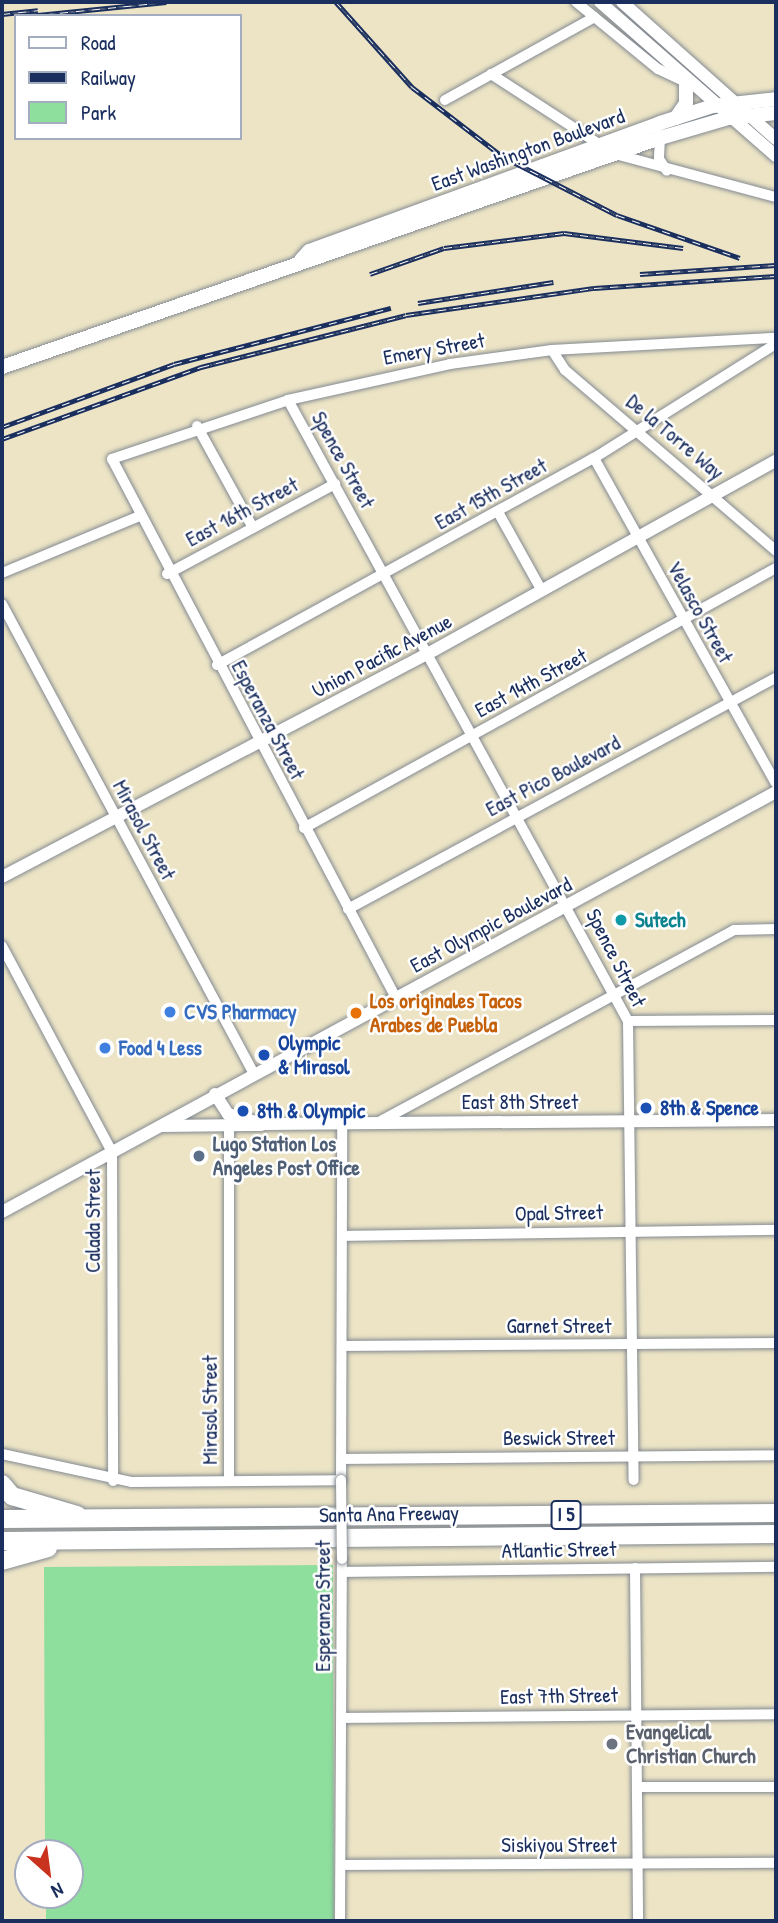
<!DOCTYPE html>
<style>
body{margin:0}
#map{position:relative;width:778px;height:1923px;overflow:hidden;background:#ece4c5;font-family:"Patrick Hand",sans-serif}
div>[style]{position:absolute}
.green>*{inset:0;background:#8ede9d}
.roads{filter:drop-shadow(0 0 2px #848a92) drop-shadow(0 0 2px #848a92)}
.street>*{height:10px;margin:-5px;padding:0 5px;transform-origin:5px;border-radius:5px;background:#fff}
.secondary>*{height:12px;margin:-6px;padding:0 6px;transform-origin:6px;border-radius:6px;background:#fff}
.primary>*{height:14px;margin:-7px;padding:0 7px;transform-origin:7px;border-radius:7px;background:#fff}
.highway>*{height:18px;margin:-9px;padding:0 9px;transform-origin:9px;border-radius:9px;background:#fff}
.rail>*{height:5px;margin-top:-2.5px;transform-origin:0;background:repeating-linear-gradient(90deg,#fff 0 8px,#1b2f5e 0 16px);box-sizing:border-box;border-block:2px solid #1b2f5e}
.bridges{filter:drop-shadow(0 0 2px #848a92) drop-shadow(0 0 2px #848a92)}
.street-bridge>*{height:10px;margin:-5px;padding:0 5px;transform-origin:5px;border-radius:5px;background:#fff}
.dots>*{width:19px;height:19px;translate:-50% -50%;box-sizing:border-box;border:4px solid #fff;border-radius:50%}
span{translate:-50% -50%;white-space:nowrap;text-align:center;line-height:1.15;-webkit-text-stroke:5px #fff;paint-order:stroke}
.shield-label span{padding:2px 5px;background:#fff;border:2px solid;border-radius:5px;-webkit-text-stroke-width:0}
.shield-label{font-size:19px;color:#1b2f5e;font-weight:700}
.street-label{font-size:21px;color:#1b2f5e}
.culture-label{font-size:21px;color:#0d838f;font-weight:700}
.left{translate:0 -50%;text-align:left}
.food-label{font-size:21px;color:#c56008;font-weight:700}
.shop-label{font-size:21px;color:#366cbe;font-weight:700}
.transit-label{font-size:21px;color:#164399;font-weight:700}
.service-label{font-size:21px;color:#4e5e75;font-weight:700}
.worship-label{font-size:21px;color:#5b616d;font-weight:700}
.frame{position:absolute;inset:0;border:4px solid #1b2f5e;pointer-events:none}
.legend{position:absolute;left:14px;top:14px;width:228px;height:126px;box-sizing:border-box;background:#fff;border:2px solid #a4acbf;margin:0;padding:9px 12px;list-style:none;font-size:21px;color:#1b2f5e}
.legend li{display:flex;align-items:center;gap:14px;height:35px}
.legend b{width:35px;border:2px solid #a4acbf}
.north{position:absolute;left:14px;top:1839px;width:70px;height:70px;box-sizing:border-box;background:#fff;border:2px solid #a4acbf;border-radius:50%;rotate:152deg;font-size:19px;font-weight:700;line-height:28px;text-align:center;color:#1b2f5e}
.north::after{content:'';display:block;margin:auto;width:24px;height:32px;background:#c8321e;clip-path:polygon(50% 0,100% 100%,50% 72%,0 100%)}
</style>
<div id="map">
<div class="green">
<div style="clip-path:polygon(333px 1565px,334px 1921px,46px 1921px,46px 1895px,70px 1895px,70px 1853px,45px 1853px,44px 1567px)"></div>
</div>
<div class="roads">
<div class="street">
<div style="left:576px;top:2px;width:106px;rotate:39.3deg"></div>
<div style="left:658px;top:69px;width:31px;rotate:25deg"></div>
<div style="left:491px;top:74px;width:132px;rotate:33deg"></div>
<div style="left:445px;top:100px;width:171px;rotate:-29deg"></div>
<div style="left:660px;top:138px;width:21px;rotate:93deg"></div>
<div style="left:659px;top:159px;width:14px;rotate:56deg"></div>
<div style="left:615px;top:154px;width:167px;rotate:15deg"></div>
<div style="left:552px;top:350px;width:24px;rotate:57deg"></div>
<div style="left:565px;top:370px;width:278px;rotate:40.6deg"></div>
<div style="left:288px;top:400px;width:708px;rotate:61.3deg"></div>
<div style="left:628px;top:1021px;width:459px;rotate:89.3deg"></div>
<div style="left:197px;top:426px;width:116px;rotate:61.2deg"></div>
<div style="left:594px;top:458px;width:372px;rotate:60.8deg"></div>
<div style="left:498px;top:512px;width:90px;rotate:60.9deg"></div>
<div style="left:2px;top:573px;width:146px;rotate:-22.5deg"></div>
<div style="left:167px;top:574px;width:191px;rotate:-28.2deg"></div>
<div style="left:2px;top:604px;width:533px;rotate:61.8deg"></div>
<div style="left:217px;top:665px;width:430px;rotate:-28.8deg"></div>
<div style="left:594px;top:458px;width:215px;rotate:-32.1deg"></div>
<div style="left:304px;top:828px;width:539px;rotate:-28.85deg"></div>
<div style="left:348px;top:909px;width:486px;rotate:-28.4deg"></div>
<div style="left:2px;top:946px;width:234px;rotate:61.9deg"></div>
<div style="left:112px;top:1152px;width:329px;rotate:89.8deg"></div>
<div style="left:396px;top:998px;width:609px;rotate:-117.78deg"></div>
<div style="left:112px;top:459px;width:186px;rotate:-18.5deg"></div>
<div style="left:288px;top:400px;width:166px;rotate:-12.5deg"></div>
<div style="left:450px;top:364px;width:103px;rotate:-7.8deg"></div>
<div style="left:552px;top:350px;width:224px;rotate:-3.1deg"></div>
<div style="left:628px;top:1021px;width:148px;rotate:-0.4deg"></div>
<div style="left:379px;top:1122px;width:404px;rotate:-28.4deg"></div>
<div style="left:734px;top:930px;width:42px;rotate:-1.4deg"></div>
<div style="left:229px;top:1129px;width:352px;rotate:90deg"></div>
<div style="left:342px;top:1236px;width:434px;rotate:-0.8deg"></div>
<div style="left:343px;top:1346px;width:433px;rotate:-0.4deg"></div>
<div style="left:2px;top:1454px;width:132px;rotate:12.2deg"></div>
<div style="left:131px;top:1482px;width:210px;rotate:-0.5deg"></div>
<div style="left:341px;top:1480px;width:357px;rotate:-89.8deg"></div>
<div style="left:343px;top:1459px;width:433px;rotate:-0.5deg"></div>
<div style="left:635px;top:1568px;width:353px;rotate:89.5deg"></div>
<div style="left:342px;top:1572px;width:434px;rotate:-0.7deg"></div>
<div style="left:342px;top:1718px;width:434px;rotate:-0.5deg"></div>
<div style="left:638px;top:1787px;width:138px"></div>
<div style="left:341px;top:1865px;width:435px;rotate:-0.3deg"></div>
<div style="left:340px;top:1921px;width:362px;rotate:-89.7deg"></div>
</div>
<div class="secondary">
<div style="left:600px;top:2px;width:234px;rotate:41.2deg"></div>
<div style="left:622px;top:2px;width:206px;rotate:41.7deg"></div>
<div style="left:2px;top:877px;width:482px;rotate:-27.7deg"></div>
<div style="left:429px;top:653px;width:397px;rotate:-29deg"></div>
<div style="left:215px;top:1094px;width:24px;rotate:57deg"></div>
<div style="left:228px;top:1114px;width:37px;rotate:16deg"></div>
<div style="left:264px;top:1124px;width:512px;rotate:-0.45deg"></div>
<div style="left:161px;top:1126px;width:100px;rotate:-0.6deg"></div>
<div style="left:2px;top:1212px;width:881px;rotate:-28.49deg"></div>
</div>
<div class="primary">
<div style="left:676px;top:118px;width:18px;rotate:-56deg"></div>
<div style="left:686px;top:103px;width:21px;rotate:-90deg"></div>
<div style="left:301px;top:260px;width:12px;rotate:-48deg"></div>
<div style="left:309px;top:251px;width:374px;rotate:-20deg"></div>
<div style="left:660px;top:123px;width:56px;rotate:-17.8deg"></div>
<div style="left:713px;top:106px;width:63px;rotate:-6.3deg"></div>
<div style="left:2px;top:367px;width:697px;rotate:-19.19deg"></div>
<div style="left:660px;top:138px;width:71px;rotate:-16.4deg"></div>
<div style="left:728px;top:118px;width:48px;rotate:-5.9deg"></div>
</div>
<div class="highway">
<div style="left:2px;top:1484px;width:16px;rotate:50deg"></div>
<div style="left:12px;top:1496px;width:68px;rotate:16.3deg"></div>
<div style="left:2px;top:1519px;width:774px;rotate:-0.44deg"></div>
<div style="left:2px;top:1541px;width:774px;rotate:-0.52deg"></div>
<div style="left:2px;top:1561px;width:48px;rotate:-15.8deg"></div>
</div>
</div>
<div class="rail">
<div style="left:336px;top:2px;width:114px;rotate:48.2deg"></div>
<div style="left:412px;top:87px;width:113px;rotate:37.5deg"></div>
<div style="left:502px;top:156px;width:129px;rotate:27.2deg"></div>
<div style="left:617px;top:215px;width:130px;rotate:19.3deg"></div>
<div style="left:2px;top:14px;width:36px;rotate:-6deg"></div>
<div style="left:28px;top:16px;width:139px;rotate:-5.8deg"></div>
<div style="left:370px;top:274px;width:78px;rotate:-19.4deg"></div>
<div style="left:444px;top:248px;width:121px;rotate:-7.1deg"></div>
<div style="left:564px;top:233px;width:120px;rotate:7.2deg"></div>
<div style="left:640px;top:274px;width:136px;rotate:-3.8deg"></div>
<div style="left:418px;top:303px;width:137px;rotate:-8.8deg"></div>
<div style="left:2px;top:427px;width:183px;rotate:-20.1deg"></div>
<div style="left:174px;top:364px;width:224px;rotate:-14.5deg"></div>
<div style="left:2px;top:439px;width:212px;rotate:-19.9deg"></div>
<div style="left:201px;top:367px;width:211px;rotate:-14.2deg"></div>
<div style="left:406px;top:315px;width:190px;rotate:-8.2deg"></div>
<div style="left:594px;top:288px;width:182px;rotate:-3.8deg"></div>
</div>
<div class="bridges">
<div class="street-bridge">
<div style="left:341px;top:1480px;width:79px;rotate:89.3deg"></div>
</div>
</div>
<div class="dots">
<div style="left:621px;top:920px;background:#0f9aa8"></div>
<div style="left:170px;top:1012px;background:#3f7fe0"></div>
<div style="left:356px;top:1013px;background:#e8710a"></div>
<div style="left:105px;top:1048px;background:#3f7fe0"></div>
<div style="left:264px;top:1055px;background:#1a4fb4"></div>
<div style="left:646px;top:1108px;background:#1a4fb4"></div>
<div style="left:243px;top:1111px;background:#1a4fb4"></div>
<div style="left:199px;top:1156px;background:#5c6f8a"></div>
<div style="left:612px;top:1744px;background:#6b7280"></div>
</div>
<div class="shield-label">
<span style="left:566px;top:1515px">I 5</span>
</div>
<div class="street-label">
<span style="left:528px;top:150px;rotate:-20deg">East Washington Boulevard</span>
<span style="left:434px;top:349px;rotate:-10deg">Emery Street</span>
<span style="left:675px;top:437px;rotate:40deg">De la Torre Way</span>
<span style="left:343px;top:460px;rotate:61deg">Spence Street</span>
<span style="left:491px;top:494px;rotate:-29deg">East 15th Street</span>
<span style="left:242px;top:512px;rotate:-28deg">East 16th Street</span>
<span style="left:700px;top:612px;rotate:61deg">Velasco Street</span>
<span style="left:382px;top:656px;rotate:-28deg">Union Pacific Avenue</span>
<span style="left:531px;top:683px;rotate:-28deg">East 14th Street</span>
<span style="left:268px;top:720px;rotate:62deg">Esperanza Street</span>
<span style="left:553px;top:776px;rotate:-28deg">East Pico Boulevard</span>
<span style="left:144px;top:830px;rotate:62deg">Mirasol Street</span>
<span style="left:491px;top:925px;rotate:-28deg">East Olympic Boulevard</span>
<span style="left:616px;top:958px;rotate:63deg">Spence Street</span>
<span style="left:520px;top:1102px">East 8th Street</span>
<span style="left:559px;top:1213px;rotate:-1deg">Opal Street</span>
<span style="left:93px;top:1221px;rotate:-90deg">Calada Street</span>
<span style="left:559px;top:1326px">Garnet Street</span>
<span style="left:210px;top:1410px;rotate:-90deg">Mirasol Street</span>
<span style="left:559px;top:1438px">Beswick Street</span>
<span style="left:389px;top:1514px;rotate:-1deg">Santa Ana Freeway</span>
<span style="left:559px;top:1550px;rotate:-1deg">Atlantic Street</span>
<span style="left:323px;top:1606px;rotate:-90deg">Esperanza Street</span>
<span style="left:559px;top:1696px;rotate:-1deg">East 7th Street</span>
<span style="left:559px;top:1845px">Siskiyou Street</span>
</div>
<div class="culture-label">
<span class="left" style="left:635px;top:920px">Sutech</span>
</div>
<div class="food-label">
<span class="left" style="left:370px;top:1013px">Los originales Tacos<br>Arabes de Puebla</span>
</div>
<div class="shop-label">
<span class="left" style="left:184px;top:1012px">CVS Pharmacy</span>
<span class="left" style="left:119px;top:1048px">Food 4 Less</span>
</div>
<div class="transit-label">
<span class="left" style="left:278px;top:1055px">Olympic<br>&amp; Mirasol</span>
<span class="left" style="left:660px;top:1108px">8th &amp; Spence</span>
<span class="left" style="left:257px;top:1111px">8th &amp; Olympic</span>
</div>
<div class="service-label">
<span class="left" style="left:213px;top:1156px">Lugo Station Los<br>Angeles Post Office</span>
</div>
<div class="worship-label">
<span class="left" style="left:626px;top:1744px">Evangelical<br>Christian Church</span>
</div>
<div class="frame"></div>
<ul class="legend">
<li><b style="height:9px;background:#fff"></b>Road</li>
<li><b style="height:9px;background:#1b2f5e"></b>Railway</li>
<li><b style="height:19px;background:#8ede9d"></b>Park</li>
</ul>
<div class="north">N</div>
</div>
